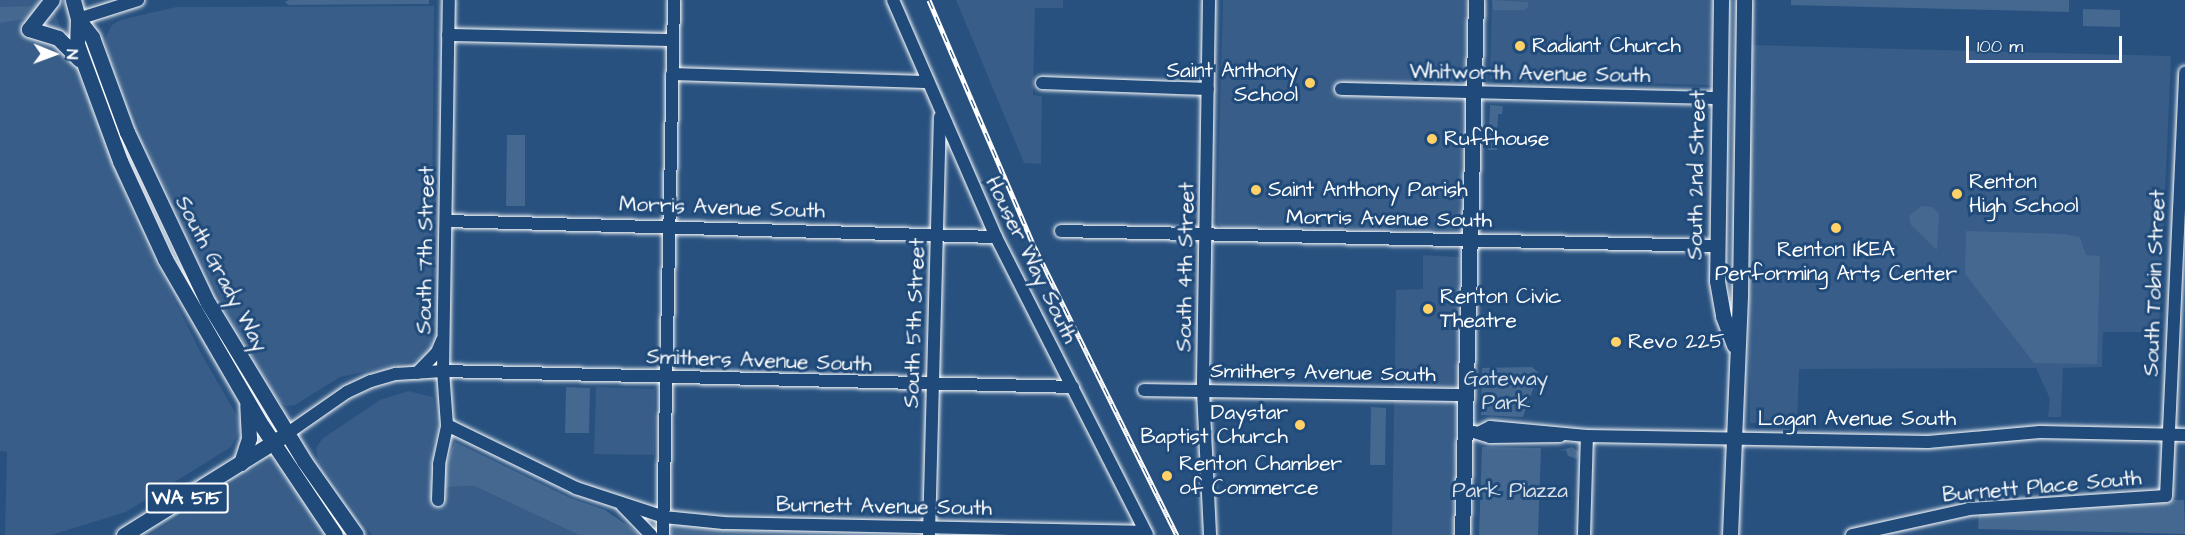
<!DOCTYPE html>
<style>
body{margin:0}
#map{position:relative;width:2185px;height:535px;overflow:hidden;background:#28517f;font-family:"Architects Daughter",sans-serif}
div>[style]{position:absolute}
.built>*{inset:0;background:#375d88}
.green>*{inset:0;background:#446890}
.roads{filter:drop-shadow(0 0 2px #fff) drop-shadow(0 0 2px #fff)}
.minor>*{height:12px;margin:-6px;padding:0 6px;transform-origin:6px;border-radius:6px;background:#1f4a7a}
.major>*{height:15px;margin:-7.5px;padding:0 7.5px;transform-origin:7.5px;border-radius:7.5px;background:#1f4a7a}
.rail>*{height:5px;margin-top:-2.5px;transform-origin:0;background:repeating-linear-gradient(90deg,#1f4a7a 0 9px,#fff 0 18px);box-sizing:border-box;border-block:2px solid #fff}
.dots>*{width:16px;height:16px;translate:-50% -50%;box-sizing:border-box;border:3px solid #1f4a7a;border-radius:50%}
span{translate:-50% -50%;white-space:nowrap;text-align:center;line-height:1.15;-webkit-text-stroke:6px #1f4a7a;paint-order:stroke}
.shield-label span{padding:2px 4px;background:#1f4a7a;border:2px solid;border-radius:4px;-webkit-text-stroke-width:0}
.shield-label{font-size:20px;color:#fff;font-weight:700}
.poi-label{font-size:21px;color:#fff}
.left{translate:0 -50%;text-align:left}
.right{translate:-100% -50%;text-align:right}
.street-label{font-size:21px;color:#fff}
.park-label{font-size:21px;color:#dae1e9}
.north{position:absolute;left:24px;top:24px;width:60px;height:60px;-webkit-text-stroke:4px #1f4a7a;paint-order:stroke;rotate:91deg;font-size:16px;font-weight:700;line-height:24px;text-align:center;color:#fff}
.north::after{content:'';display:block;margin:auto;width:21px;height:27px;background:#fff;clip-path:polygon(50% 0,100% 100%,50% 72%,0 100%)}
.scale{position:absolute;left:1966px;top:36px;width:156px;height:27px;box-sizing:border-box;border:3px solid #fff;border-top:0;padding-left:8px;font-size:18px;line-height:21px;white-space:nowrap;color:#fff;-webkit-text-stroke:4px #1f4a7a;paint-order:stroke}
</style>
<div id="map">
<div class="built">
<div style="clip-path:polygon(0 0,50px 0,138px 228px,202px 355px,239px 419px,241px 429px,231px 447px,126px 512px,51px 535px,5px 535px,7px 452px,0 451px)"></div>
<div style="clip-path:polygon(956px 0,1063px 0,1063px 8px,1035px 8px,1033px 95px,1042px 96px,1041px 164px,1024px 163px)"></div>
<div style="clip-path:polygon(1223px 0,1466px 0,1459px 230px,1224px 229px,1217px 223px)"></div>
<div style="clip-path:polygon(1492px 0,1713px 0,1711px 85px,1490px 79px)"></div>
<div style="clip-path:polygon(434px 6px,431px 353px,417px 360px,340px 377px,295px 405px,287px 406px,279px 402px,228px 316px,156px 168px,106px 45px,106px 36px,112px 25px,120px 20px,176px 7px)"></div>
<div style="clip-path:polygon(1747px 45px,2171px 56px,2159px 332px,2103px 332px,2102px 367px,2063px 368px,2061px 417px,2048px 417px,2050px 399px,2036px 368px,1799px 369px,1797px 424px,1750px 423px)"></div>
<div style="clip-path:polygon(1423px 255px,1459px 257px,1453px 535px,1392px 535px,1396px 290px,1423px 289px)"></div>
<div style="clip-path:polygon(596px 387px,655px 389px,654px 455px,594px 454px)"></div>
<div style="clip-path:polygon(408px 391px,433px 397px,438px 430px,431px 449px,430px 480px,444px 480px,444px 492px,448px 487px,474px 486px,579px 535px,372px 535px,318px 460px,316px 448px,322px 439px,380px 400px)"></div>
<div style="clip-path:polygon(280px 453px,342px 535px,150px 535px)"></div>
</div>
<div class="green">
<div style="clip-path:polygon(37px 0,46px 5px,29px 18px,0 23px,0 7px,31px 6px)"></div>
<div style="clip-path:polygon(289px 0,429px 0,429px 4px,288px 5px,285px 2px)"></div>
<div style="clip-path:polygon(1492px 0,1528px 2px,1528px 7px,1524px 10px,1493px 10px)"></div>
<div style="clip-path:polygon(1791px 0,2069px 0,2069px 12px,1791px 5px)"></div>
<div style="clip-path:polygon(2083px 9px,2120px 10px,2120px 27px,2083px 26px)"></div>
<div style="clip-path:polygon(1490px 105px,1503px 106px,1502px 114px,1498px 114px,1497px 150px,1488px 150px)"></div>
<div style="clip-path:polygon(507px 135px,525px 135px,525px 206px,506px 206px)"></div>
<div style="clip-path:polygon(1921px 206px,1933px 207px,1939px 214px,1937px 250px,1911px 225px,1909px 216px)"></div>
<div style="clip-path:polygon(1966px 231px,2065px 234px,2080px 237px,2086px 255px,2100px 256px,2097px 364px,2034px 363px,1965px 274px)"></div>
<div style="clip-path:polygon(1532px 367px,1539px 373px,1523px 417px,1481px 415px,1482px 368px)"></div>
<div style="clip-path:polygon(566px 387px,590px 388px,589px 433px,565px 433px)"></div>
<div style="clip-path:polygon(1371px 407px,1386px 408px,1385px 465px,1370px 465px)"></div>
<div style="clip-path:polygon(455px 442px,570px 498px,605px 510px,641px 535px,579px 535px,474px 486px,448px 487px,444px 492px,444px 468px)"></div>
<div style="clip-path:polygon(1482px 447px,1541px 448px,1538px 535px,1479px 535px)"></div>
<div style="clip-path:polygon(1572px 447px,1579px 452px,1577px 459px,1568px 456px,1566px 450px,1559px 451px)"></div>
<div style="clip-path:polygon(2156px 499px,2184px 500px,2185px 534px,1978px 529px,1979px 511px)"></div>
<div style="clip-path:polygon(682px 523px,727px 530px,917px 535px,671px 535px,673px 527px)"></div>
</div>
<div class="roads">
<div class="minor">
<div style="left:893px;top:0;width:258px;rotate:66.5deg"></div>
<div style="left:996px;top:237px;width:334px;rotate:63.1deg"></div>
<div style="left:1209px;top:0;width:391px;rotate:90.9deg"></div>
<div style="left:1203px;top:391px;width:144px;rotate:87.2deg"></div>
<div style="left:78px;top:19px;width:63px;rotate:-17.6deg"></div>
<div style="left:448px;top:35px;width:225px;rotate:1.3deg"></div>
<div style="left:672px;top:74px;width:253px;rotate:1.8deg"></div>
<div style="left:1042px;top:83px;width:166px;rotate:2.1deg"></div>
<div style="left:1341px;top:89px;width:377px;rotate:1.4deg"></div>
<div style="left:446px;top:221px;width:550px;rotate:1.67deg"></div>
<div style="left:1061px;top:231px;width:655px;rotate:1.31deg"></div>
<div style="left:417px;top:373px;width:29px;rotate:-46deg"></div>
<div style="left:437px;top:352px;width:13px;rotate:-67deg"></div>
<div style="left:1144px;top:390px;width:322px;rotate:0.9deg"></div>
<div style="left:447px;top:425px;width:144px;rotate:26deg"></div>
<div style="left:576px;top:488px;width:93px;rotate:18.2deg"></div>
<div style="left:664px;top:517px;width:60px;rotate:5.7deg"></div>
<div style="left:724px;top:523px;width:421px;rotate:1.2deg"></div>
<div style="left:1474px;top:432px;width:17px;rotate:17deg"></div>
<div style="left:1490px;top:437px;width:70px;rotate:-0.8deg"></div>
<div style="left:1480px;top:432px;width:11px;rotate:-27deg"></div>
<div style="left:1490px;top:427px;width:97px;rotate:5.3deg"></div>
<div style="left:1587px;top:436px;width:341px;rotate:1deg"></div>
<div style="left:1928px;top:442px;width:112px;rotate:-5.1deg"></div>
<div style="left:2040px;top:432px;width:145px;rotate:1.2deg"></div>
<div style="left:288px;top:433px;width:72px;rotate:-34.8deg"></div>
<div style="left:347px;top:392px;width:26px;rotate:-25deg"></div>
<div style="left:371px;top:381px;width:26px;rotate:-16deg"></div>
<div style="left:396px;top:374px;width:47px;rotate:-3.7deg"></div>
<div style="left:443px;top:371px;width:630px;rotate:1.45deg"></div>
<div style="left:438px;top:500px;width:36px;rotate:-88deg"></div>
<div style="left:439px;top:464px;width:40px;rotate:-78deg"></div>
<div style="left:447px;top:425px;width:54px;rotate:-94.2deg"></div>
<div style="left:443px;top:371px;width:371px;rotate:-89.1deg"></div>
<div style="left:622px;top:505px;width:42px;rotate:46deg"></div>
<div style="left:929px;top:534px;width:417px;rotate:-88.5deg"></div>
<div style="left:663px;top:535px;width:535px;rotate:-88.82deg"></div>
<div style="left:1584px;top:535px;width:99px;rotate:-88.3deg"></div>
<div style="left:1852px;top:535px;width:120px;rotate:-12.5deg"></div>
<div style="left:1969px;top:509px;width:197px;rotate:-3.8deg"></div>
<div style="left:2166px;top:496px;width:424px;rotate:-87.4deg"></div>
</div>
<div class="major">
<div style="left:73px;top:0;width:20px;rotate:75deg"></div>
<div style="left:78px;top:19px;width:25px;rotate:92deg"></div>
<div style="left:77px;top:44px;width:125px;rotate:69.8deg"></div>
<div style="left:120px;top:161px;width:108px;rotate:65.3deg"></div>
<div style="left:165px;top:259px;width:193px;rotate:59.9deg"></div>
<div style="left:262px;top:426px;width:131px;rotate:56.2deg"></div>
<div style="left:1721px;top:0;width:281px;rotate:90.8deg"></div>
<div style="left:1717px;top:281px;width:36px;rotate:80deg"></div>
<div style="left:1723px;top:316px;width:31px;rotate:69deg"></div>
<div style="left:78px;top:19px;width:23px;rotate:52deg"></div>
<div style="left:92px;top:37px;width:101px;rotate:69.8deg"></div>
<div style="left:127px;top:132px;width:189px;rotate:64.7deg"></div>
<div style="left:208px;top:303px;width:185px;rotate:58.7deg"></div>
<div style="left:304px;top:461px;width:90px;rotate:54.9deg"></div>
<div style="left:29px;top:29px;width:30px;rotate:17deg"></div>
<div style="left:58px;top:38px;width:30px;rotate:45deg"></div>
<div style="left:29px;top:29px;width:37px;rotate:-52deg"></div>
<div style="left:241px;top:463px;width:26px;rotate:-72deg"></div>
<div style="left:249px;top:438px;width:33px;rotate:-93deg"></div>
<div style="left:124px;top:535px;width:184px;rotate:-31.9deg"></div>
<div style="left:1462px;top:535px;width:535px;rotate:-88.5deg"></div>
<div style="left:1730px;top:535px;width:241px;rotate:-87.6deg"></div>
<div style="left:1740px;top:294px;width:294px;rotate:-89.2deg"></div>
</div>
</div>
<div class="rail">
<div style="left:929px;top:0;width:263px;rotate:66.9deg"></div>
<div style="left:1032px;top:242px;width:327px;rotate:63.7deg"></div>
</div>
<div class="dots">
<div style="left:1520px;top:46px;background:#ffd166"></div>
<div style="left:1310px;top:83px;background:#ffd166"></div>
<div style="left:1432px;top:139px;background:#ffd166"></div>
<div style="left:1256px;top:190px;background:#ffd166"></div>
<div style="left:1957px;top:194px;background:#ffd166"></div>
<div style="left:1836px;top:228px;background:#ffd166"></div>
<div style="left:1428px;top:309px;background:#ffd166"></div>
<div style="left:1616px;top:342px;background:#ffd166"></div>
<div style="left:1300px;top:425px;background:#ffd166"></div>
<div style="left:1167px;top:476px;background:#ffd166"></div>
</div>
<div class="shield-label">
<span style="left:187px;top:498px">WA 515</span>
</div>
<div class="poi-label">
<span class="left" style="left:1532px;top:46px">Radiant Church</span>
<span class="right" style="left:1298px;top:83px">Saint Anthony<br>School</span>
<span class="left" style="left:1444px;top:139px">Ruffhouse</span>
<span class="left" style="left:1969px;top:194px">Renton<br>High School</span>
<span class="left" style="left:1268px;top:190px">Saint Anthony Parish</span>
<span style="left:1836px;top:262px">Renton IKEA<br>Performing Arts Center</span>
<span class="left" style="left:1440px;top:309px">Renton Civic<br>Theatre</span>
<span class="left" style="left:1628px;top:342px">Revo 225</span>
<span class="right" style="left:1288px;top:425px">Daystar<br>Baptist Church</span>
<span class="left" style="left:1179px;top:476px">Renton Chamber<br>of Commerce</span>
</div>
<div class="street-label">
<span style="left:1530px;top:74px;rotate:1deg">Whitworth Avenue South</span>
<span style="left:1697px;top:175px;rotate:-89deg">South 2nd Street</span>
<span style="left:722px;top:208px;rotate:2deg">Morris Avenue South</span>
<span style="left:1389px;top:219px;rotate:1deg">Morris Avenue South</span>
<span style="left:426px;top:250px;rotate:-89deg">South 7th Street</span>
<span style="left:1031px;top:260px;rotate:64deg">Houser Way South</span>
<span style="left:1186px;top:267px;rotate:-89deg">South 4th Street</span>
<span style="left:221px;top:274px;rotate:62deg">South Grady Way</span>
<span style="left:2155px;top:283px;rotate:-88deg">South Tobin Street</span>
<span style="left:915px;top:323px;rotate:-88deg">South 5th Street</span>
<span style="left:759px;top:361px;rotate:2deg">Smithers Avenue South</span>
<span style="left:1323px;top:373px;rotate:1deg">Smithers Avenue South</span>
<span style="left:1857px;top:419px">Logan Avenue South</span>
<span style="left:2042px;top:487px;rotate:-5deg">Burnett Place South</span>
<span style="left:884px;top:507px;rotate:1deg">Burnett Avenue South</span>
</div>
<div class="park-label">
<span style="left:1506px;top:391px">Gateway<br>Park</span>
<span style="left:1510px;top:491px">Park Piazza</span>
</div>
<div class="north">N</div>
<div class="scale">100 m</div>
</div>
